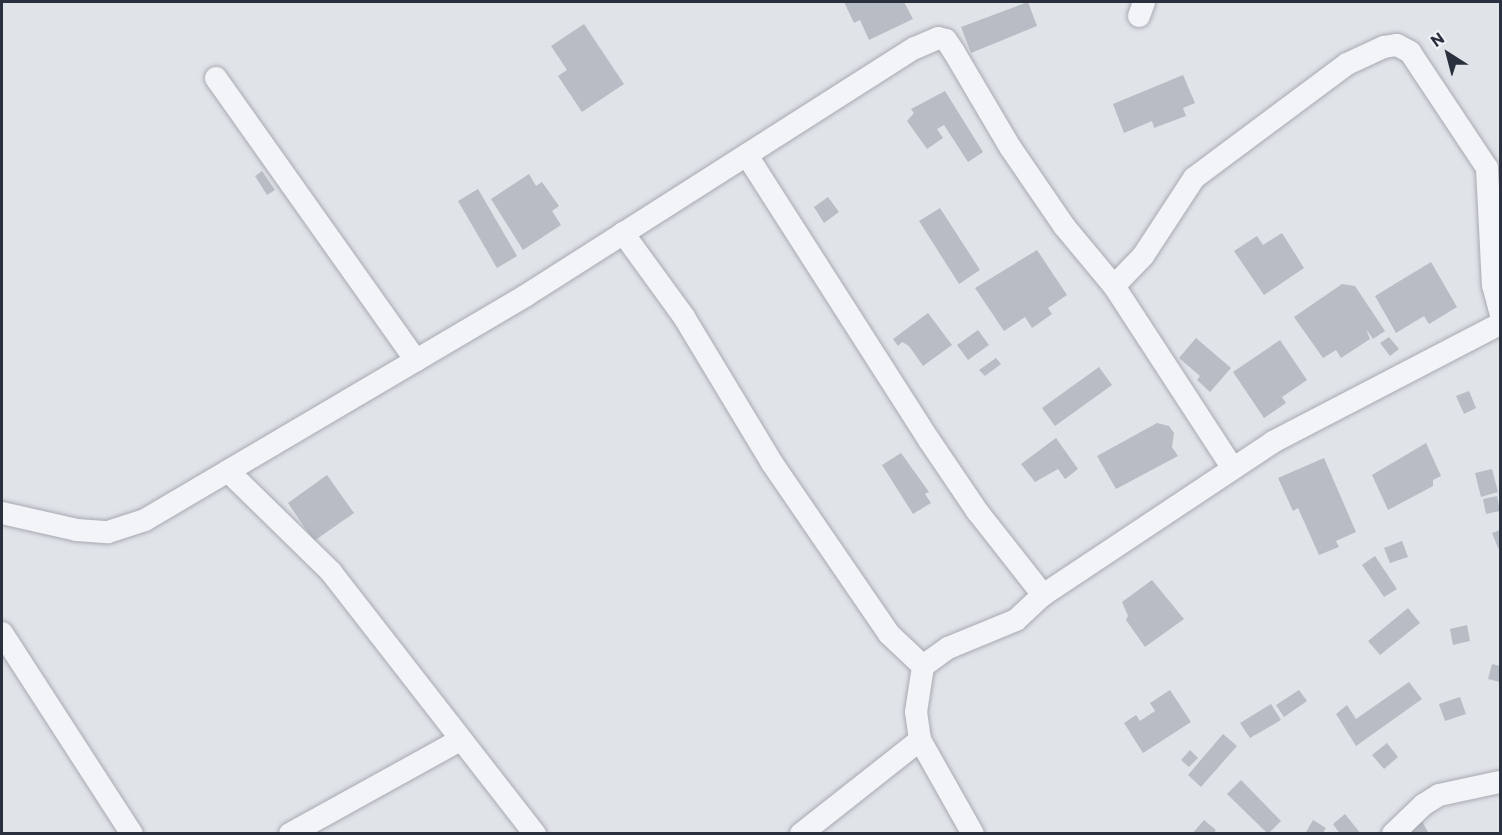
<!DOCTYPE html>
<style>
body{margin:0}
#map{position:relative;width:1502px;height:835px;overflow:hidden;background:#e0e3e8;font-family:Commissioner,sans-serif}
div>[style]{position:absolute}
.building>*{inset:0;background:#b8bcc4}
.roads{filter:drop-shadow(0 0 2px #a6aab2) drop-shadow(0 0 2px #a6aab2)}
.street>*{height:22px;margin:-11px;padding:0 11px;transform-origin:11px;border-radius:11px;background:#f2f4f7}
span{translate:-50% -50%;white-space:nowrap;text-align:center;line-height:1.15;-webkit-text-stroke:4.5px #eff2f6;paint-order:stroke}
.frame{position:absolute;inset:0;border:3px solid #2a303e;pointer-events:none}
.north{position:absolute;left:1418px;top:24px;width:60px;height:60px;-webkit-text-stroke:4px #eff2f6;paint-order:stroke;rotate:324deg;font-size:16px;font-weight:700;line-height:24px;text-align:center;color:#2a303e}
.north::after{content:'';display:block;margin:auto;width:21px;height:27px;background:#2a303e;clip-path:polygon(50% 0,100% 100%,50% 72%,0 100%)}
</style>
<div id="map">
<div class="building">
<div style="clip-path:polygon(844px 2px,904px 2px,913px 19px,869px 40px,860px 20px,854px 23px)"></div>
<div style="clip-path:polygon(1028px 2px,1037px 26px,971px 53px,961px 27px)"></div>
<div style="clip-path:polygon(584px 24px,624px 84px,582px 112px,558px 76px,567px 70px,551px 46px)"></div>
<div style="clip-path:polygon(1183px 75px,1195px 103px,1183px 108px,1186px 116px,1154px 128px,1152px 121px,1124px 133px,1113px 104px)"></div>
<div style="clip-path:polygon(945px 91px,983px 152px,968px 162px,944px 125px,937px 129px,943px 138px,927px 149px,907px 121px,914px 113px,911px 109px)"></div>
<div style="clip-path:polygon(262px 171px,275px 190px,267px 195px,255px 176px)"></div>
<div style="clip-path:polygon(529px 174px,536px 186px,542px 182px,559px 206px,552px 211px,561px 225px,523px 250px,491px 199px)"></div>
<div style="clip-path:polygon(478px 189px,517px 256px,497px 268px,458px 201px)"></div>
<div style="clip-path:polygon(828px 197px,839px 212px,824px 223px,814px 207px)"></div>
<div style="clip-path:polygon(940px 208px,980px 270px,959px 284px,919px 221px)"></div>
<div style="clip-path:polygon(1282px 233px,1304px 268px,1264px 295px,1234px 251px,1257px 236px,1263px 245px)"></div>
<div style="clip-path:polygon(1037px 250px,1067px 295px,1048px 308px,1052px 314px,1032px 328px,1025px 317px,1004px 331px,975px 288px)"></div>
<div style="clip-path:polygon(1431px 262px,1457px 307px,1429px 324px,1424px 316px,1396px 333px,1375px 296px)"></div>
<div style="clip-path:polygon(1342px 284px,1355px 286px,1385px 331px,1373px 339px,1366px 329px,1370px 339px,1341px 358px,1336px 350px,1323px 358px,1294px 317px)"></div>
<div style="clip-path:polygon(928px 313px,952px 345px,923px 366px,909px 346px,902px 342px,898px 346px,893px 339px)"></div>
<div style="clip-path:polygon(978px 330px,989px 345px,968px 360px,957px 345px)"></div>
<div style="clip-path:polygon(1389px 337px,1399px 349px,1390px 356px,1380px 343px)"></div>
<div style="clip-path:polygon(1196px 338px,1231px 368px,1210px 392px,1197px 380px,1200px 376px,1179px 358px)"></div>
<div style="clip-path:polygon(1280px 340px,1307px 380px,1282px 397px,1286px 403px,1264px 418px,1233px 372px)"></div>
<div style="clip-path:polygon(996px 358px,1001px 364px,985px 376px,979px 370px)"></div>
<div style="clip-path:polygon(1099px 367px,1112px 385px,1055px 426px,1042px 408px)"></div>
<div style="clip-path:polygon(1469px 391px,1476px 408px,1464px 414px,1456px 396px)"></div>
<div style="clip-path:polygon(1157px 423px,1169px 426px,1174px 433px,1172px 447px,1178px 456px,1116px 489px,1097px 456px)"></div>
<div style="clip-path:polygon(1056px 438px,1078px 469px,1065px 479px,1058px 469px,1035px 482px,1021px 464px)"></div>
<div style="clip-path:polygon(1426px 443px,1441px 476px,1433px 480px,1433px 486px,1388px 510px,1372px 475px)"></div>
<div style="clip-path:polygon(901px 453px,929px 492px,925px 494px,931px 503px,913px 514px,882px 465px)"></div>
<div style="clip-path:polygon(1324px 458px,1356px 532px,1336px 541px,1339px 547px,1319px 555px,1298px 508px,1293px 511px,1278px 478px)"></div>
<div style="clip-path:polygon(1492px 469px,1498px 492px,1481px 497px,1475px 473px)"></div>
<div style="clip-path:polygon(327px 475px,354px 513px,314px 541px,288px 503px)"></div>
<div style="clip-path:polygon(1497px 496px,1500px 511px,1486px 514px,1483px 499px)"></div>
<div style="clip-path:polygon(1500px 530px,1500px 548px,1498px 548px,1492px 533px)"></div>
<div style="clip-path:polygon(1402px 541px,1408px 557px,1390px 563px,1384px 548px)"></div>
<div style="clip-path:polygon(1375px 556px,1397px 589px,1384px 597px,1362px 565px)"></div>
<div style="clip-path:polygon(1152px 580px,1184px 619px,1145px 647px,1126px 620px,1128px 616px,1122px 602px)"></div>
<div style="clip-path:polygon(1408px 608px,1420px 623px,1380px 655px,1368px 641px)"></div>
<div style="clip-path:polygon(1467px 625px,1470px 641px,1453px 645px,1450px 629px)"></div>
<div style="clip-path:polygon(1492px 664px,1500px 666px,1500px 682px,1488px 679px)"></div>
<div style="clip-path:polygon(1409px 682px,1422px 699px,1356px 746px,1336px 714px,1347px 705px,1356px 719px)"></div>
<div style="clip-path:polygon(1170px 690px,1191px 722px,1143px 753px,1124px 723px,1136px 715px,1140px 721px,1155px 711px,1150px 703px)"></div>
<div style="clip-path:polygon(1299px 690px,1307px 701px,1284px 717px,1276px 705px)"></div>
<div style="clip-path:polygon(1460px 697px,1466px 714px,1445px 721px,1439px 704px)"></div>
<div style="clip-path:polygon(1271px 704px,1281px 720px,1250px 738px,1240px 723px)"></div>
<div style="clip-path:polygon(1223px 734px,1237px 746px,1201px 787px,1188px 775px)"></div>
<div style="clip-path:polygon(1387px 743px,1398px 757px,1384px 769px,1372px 755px)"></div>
<div style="clip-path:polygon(1190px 750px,1198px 758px,1189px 767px,1181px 760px)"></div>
<div style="clip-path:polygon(1241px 780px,1281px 821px,1268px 834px,1227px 794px)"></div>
<div style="clip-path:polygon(1345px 814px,1361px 834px,1340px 834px,1333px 824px)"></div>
<div style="clip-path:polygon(1204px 820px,1216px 830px,1213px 834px,1192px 834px)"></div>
<div style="clip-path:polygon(1313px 820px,1326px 828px,1322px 834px,1305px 834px)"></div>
<div style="clip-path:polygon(1422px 821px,1429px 834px,1404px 834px)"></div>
</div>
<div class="roads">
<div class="street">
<div style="left:1139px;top:16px;width:15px;rotate:-70deg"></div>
<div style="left:216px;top:78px;width:346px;rotate:54.7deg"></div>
<div style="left:748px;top:157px;width:336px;rotate:57.4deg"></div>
<div style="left:929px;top:440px;width:86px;rotate:55.9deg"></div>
<div style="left:977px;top:511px;width:107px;rotate:51.8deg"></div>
<div style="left:623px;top:233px;width:104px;rotate:54deg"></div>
<div style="left:684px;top:317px;width:170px;rotate:58.9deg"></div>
<div style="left:772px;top:463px;width:207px;rotate:55.6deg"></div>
<div style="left:889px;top:634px;width:47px;rotate:43.3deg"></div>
<div style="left:1114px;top:286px;width:42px;rotate:-46deg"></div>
<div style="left:1143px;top:256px;width:93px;rotate:-56.8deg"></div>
<div style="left:1194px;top:178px;width:191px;rotate:-36.7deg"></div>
<div style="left:1347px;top:64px;width:41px;rotate:-24.7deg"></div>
<div style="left:1384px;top:47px;width:13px;rotate:-9deg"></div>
<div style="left:1397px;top:45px;width:15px;rotate:28deg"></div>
<div style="left:1410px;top:52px;width:139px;rotate:56.4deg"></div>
<div style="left:1487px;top:168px;width:117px;rotate:87.1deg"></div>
<div style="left:1493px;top:285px;width:28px;rotate:75deg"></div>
<div style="left:228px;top:471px;width:144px;rotate:44.4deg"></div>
<div style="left:331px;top:572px;width:332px;rotate:52.1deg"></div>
<div style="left:2px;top:513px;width:77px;rotate:12.8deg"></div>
<div style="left:77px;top:530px;width:31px;rotate:4deg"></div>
<div style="left:108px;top:532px;width:39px;rotate:-18deg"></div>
<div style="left:145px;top:520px;width:441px;rotate:-30.5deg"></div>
<div style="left:525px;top:296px;width:462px;rotate:-32.5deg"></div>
<div style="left:915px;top:48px;width:25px;rotate:-23deg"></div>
<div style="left:938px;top:38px;width:8px;rotate:14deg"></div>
<div style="left:946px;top:40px;width:14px;rotate:56deg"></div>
<div style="left:954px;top:52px;width:110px;rotate:59.5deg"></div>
<div style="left:1010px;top:147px;width:96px;rotate:55.6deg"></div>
<div style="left:1064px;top:226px;width:78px;rotate:50.2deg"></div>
<div style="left:1114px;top:286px;width:216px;rotate:56.9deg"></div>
<div style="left:2px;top:633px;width:239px;rotate:57.1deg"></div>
<div style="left:290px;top:834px;width:194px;rotate:-28.9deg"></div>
<div style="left:801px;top:834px;width:152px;rotate:-38.3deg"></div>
<div style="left:973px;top:834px;width:108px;rotate:-119.4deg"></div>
<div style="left:920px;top:740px;width:28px;rotate:-98deg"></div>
<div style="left:916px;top:712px;width:47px;rotate:-81.3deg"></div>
<div style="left:923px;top:666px;width:31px;rotate:-36deg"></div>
<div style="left:948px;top:648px;width:74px;rotate:-22.4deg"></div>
<div style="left:1016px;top:620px;width:37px;rotate:-43deg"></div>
<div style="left:1043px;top:595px;width:276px;rotate:-33.6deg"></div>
<div style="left:1273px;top:442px;width:256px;rotate:-27.5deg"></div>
<div style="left:1393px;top:834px;width:42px;rotate:-44deg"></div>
<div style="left:1423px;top:805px;width:19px;rotate:-32deg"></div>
<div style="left:1439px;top:795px;width:62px;rotate:-12deg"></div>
</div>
</div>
<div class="frame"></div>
<div class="north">N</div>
</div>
